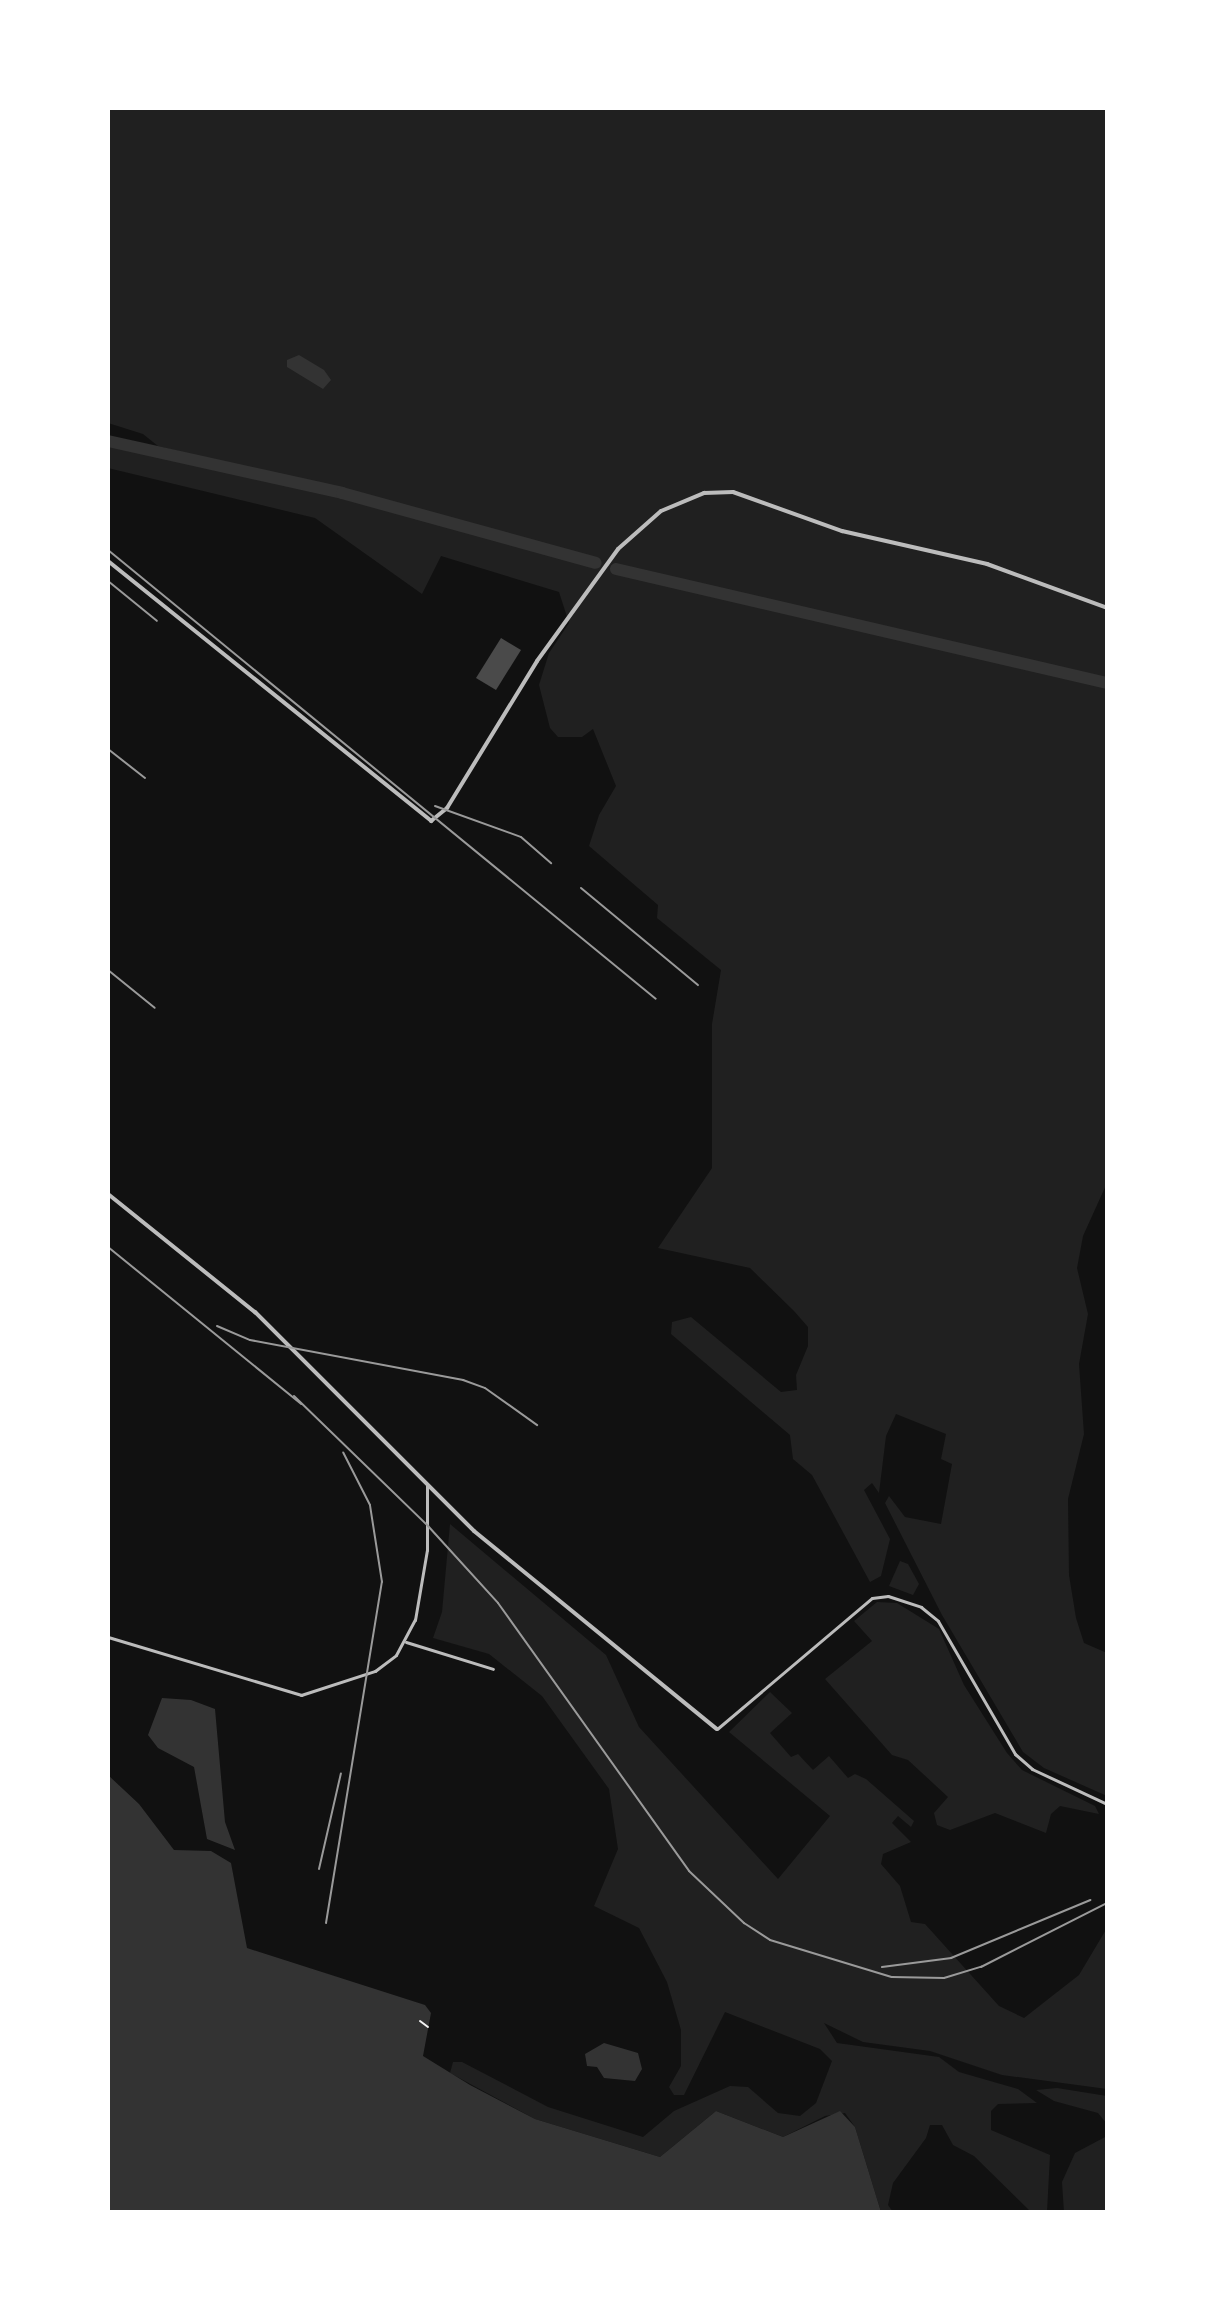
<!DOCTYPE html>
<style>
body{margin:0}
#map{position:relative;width:1215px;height:2320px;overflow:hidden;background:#111;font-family:"Noto Serif",serif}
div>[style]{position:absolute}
.green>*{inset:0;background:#202020}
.water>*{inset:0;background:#333}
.river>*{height:12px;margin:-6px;padding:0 6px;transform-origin:6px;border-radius:6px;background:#333}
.building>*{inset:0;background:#4a4a4a}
.path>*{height:2px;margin:-1px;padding:0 1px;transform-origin:1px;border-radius:1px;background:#f5f5f5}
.minor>*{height:3px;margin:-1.5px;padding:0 1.5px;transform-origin:1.5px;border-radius:1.5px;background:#bcbcbc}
.tertiary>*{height:4px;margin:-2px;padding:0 2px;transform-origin:2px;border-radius:2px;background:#bcbcbc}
.rail>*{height:2px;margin:-1px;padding:0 1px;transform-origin:1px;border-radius:1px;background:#9a9a9a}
span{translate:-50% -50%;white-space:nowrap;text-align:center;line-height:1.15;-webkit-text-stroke:6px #fff;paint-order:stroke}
.frame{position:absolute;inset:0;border:110px solid #fff;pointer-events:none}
</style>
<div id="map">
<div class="green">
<div style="clip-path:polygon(108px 108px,1107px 108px,1107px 1183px,1083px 1236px,1077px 1268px,1088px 1314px,1079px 1364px,1084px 1434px,1068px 1499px,1069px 1575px,1076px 1618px,1084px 1643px,1107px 1653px,1107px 1796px,1044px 1768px,1023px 1752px,942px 1615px,885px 1503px,889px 1496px,905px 1517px,941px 1524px,952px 1464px,941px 1459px,946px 1434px,896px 1414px,886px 1436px,879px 1493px,872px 1483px,864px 1490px,890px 1539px,881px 1576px,870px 1582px,812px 1475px,793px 1459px,790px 1435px,671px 1334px,672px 1322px,691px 1317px,781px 1392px,797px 1390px,796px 1375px,808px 1346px,808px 1327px,794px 1311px,750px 1268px,658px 1248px,712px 1168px,712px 1024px,721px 970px,657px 918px,658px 905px,589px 846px,599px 815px,616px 786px,593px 729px,582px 737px,558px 737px,550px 728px,539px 685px,549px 653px,569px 623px,559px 592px,441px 556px,422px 594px,315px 518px,108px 468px,108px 444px,226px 471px,230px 464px,158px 446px,143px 434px,108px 423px)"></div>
<div style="clip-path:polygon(450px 1524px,606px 1655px,639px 1727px,778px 1879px,830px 1816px,729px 1732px,770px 1692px,792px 1713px,770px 1733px,791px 1757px,798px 1754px,813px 1770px,829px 1756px,848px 1778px,855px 1774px,866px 1779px,914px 1821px,911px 1827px,898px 1816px,892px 1823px,911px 1842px,883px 1854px,881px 1864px,900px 1886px,911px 1922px,925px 1924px,999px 2006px,1024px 2018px,1079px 1975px,1107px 1928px,1107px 2089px,1002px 2075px,930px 2051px,863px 2042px,824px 2023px,837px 2043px,939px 2057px,959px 2072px,1018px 2089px,1037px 2103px,998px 2104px,991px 2111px,991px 2130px,1050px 2155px,1047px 2212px,1031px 2212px,974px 2156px,953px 2145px,942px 2125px,930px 2125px,926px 2138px,893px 2183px,888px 2205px,893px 2212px,881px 2212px,855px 2127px,845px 2113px,825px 2116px,783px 2137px,716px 2111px,660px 2157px,535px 2119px,450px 2073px,453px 2062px,462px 2062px,548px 2107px,643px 2137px,674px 2111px,730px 2086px,748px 2087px,778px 2113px,800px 2116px,816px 2103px,832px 2061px,820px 2049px,725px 2012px,684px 2095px,674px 2095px,669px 2087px,681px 2066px,681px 2030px,667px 1982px,639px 1928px,594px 1906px,618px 1849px,609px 1789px,542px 1696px,489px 1654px,433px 1638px,442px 1612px)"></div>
<div style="clip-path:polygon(900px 1561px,908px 1564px,919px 1584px,913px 1595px,889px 1586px)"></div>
<div style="clip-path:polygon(877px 1602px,897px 1603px,939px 1629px,964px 1685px,1007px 1753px,1022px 1770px,1095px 1806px,1099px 1814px,1060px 1806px,1051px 1814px,1046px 1833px,995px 1813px,950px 1830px,937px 1825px,934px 1813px,948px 1797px,908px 1760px,892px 1755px,825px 1679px,872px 1641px,854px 1621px)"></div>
<div style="clip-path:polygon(1057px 2088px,1107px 2096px,1107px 2124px,1098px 2113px,1054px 2101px,1036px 2090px)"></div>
<div style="clip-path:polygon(1107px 2136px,1107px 2212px,1064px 2212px,1062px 2182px,1075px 2153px)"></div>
</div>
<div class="water">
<div style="clip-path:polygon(299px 355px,324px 370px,331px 380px,323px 389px,287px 367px,287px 360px)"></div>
<div style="clip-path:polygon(162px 1698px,191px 1700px,215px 1709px,225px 1822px,235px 1850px,207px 1839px,194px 1767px,158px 1748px,148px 1735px)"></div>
<div style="clip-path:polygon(108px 1775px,139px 1804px,174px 1850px,211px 1851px,231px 1863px,247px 1948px,425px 2005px,431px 2013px,423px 2056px,470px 2085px,535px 2119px,660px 2157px,716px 2111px,783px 2137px,840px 2111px,855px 2127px,881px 2212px,108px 2212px)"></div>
<div style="clip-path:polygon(604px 2043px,638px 2053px,642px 2069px,635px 2081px,604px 2078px,597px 2067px,587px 2066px,585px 2054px)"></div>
</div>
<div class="river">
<div style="left:108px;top:441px;width:240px;rotate:12.5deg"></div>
<div style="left:342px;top:493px;width:263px;rotate:15.4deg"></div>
<div style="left:616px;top:569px;width:504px;rotate:13.07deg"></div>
</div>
<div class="building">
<div style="clip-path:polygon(501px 638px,521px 650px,496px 690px,476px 678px)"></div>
</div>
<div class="path">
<div style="left:420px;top:2021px;width:10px;rotate:37deg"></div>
</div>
<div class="minor">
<div style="left:108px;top:1637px;width:202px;rotate:16.7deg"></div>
<div style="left:301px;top:1695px;width:78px;rotate:-18deg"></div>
<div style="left:375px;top:1671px;width:26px;rotate:-37deg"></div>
<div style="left:396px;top:1655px;width:40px;rotate:-62deg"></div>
<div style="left:415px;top:1620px;width:71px;rotate:-80.3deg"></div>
<div style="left:427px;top:1550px;width:65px;rotate:-90deg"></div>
<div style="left:406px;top:1642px;width:91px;rotate:17.2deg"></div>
<div style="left:717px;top:1729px;width:203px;rotate:-40.2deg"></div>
<div style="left:872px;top:1598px;width:16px;rotate:-7deg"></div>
<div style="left:888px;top:1596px;width:35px;rotate:18deg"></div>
<div style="left:921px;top:1607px;width:22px;rotate:39deg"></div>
<div style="left:938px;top:1621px;width:154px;rotate:59.9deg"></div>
<div style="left:1015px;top:1754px;width:23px;rotate:41deg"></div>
<div style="left:1032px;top:1769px;width:83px;rotate:25deg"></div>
</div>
<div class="tertiary">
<div style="left:108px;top:561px;width:415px;rotate:38.8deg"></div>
<div style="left:431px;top:821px;width:21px;rotate:-39deg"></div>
<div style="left:447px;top:808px;width:172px;rotate:-58.5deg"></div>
<div style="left:537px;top:661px;width:138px;rotate:-54.1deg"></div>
<div style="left:618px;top:549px;width:57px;rotate:-41.5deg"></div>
<div style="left:661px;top:511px;width:47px;rotate:-22.7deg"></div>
<div style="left:704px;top:493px;width:29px;rotate:-2deg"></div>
<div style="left:733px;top:492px;width:116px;rotate:19.7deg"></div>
<div style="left:842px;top:531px;width:149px;rotate:12.8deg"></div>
<div style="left:987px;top:564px;width:128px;rotate:20.1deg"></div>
<div style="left:108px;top:1194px;width:189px;rotate:38.8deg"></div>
<div style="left:255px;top:1312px;width:310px;rotate:45deg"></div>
<div style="left:474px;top:1531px;width:313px;rotate:39.2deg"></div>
</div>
<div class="rail">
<div style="left:108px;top:550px;width:708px;rotate:39.33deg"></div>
<div style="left:108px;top:581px;width:63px;rotate:39.2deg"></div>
<div style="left:108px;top:749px;width:47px;rotate:38.1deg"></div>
<div style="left:435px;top:806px;width:91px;rotate:19.8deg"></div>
<div style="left:521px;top:837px;width:40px;rotate:41deg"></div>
<div style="left:581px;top:888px;width:152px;rotate:39.7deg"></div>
<div style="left:108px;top:970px;width:60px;rotate:39deg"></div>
<div style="left:108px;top:1247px;width:249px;rotate:39.1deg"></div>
<div style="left:217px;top:1326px;width:36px;rotate:23deg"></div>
<div style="left:250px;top:1340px;width:217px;rotate:10.6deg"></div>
<div style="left:463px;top:1380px;width:23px;rotate:20deg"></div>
<div style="left:485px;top:1388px;width:64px;rotate:35.4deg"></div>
<div style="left:294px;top:1396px;width:187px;rotate:44.1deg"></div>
<div style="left:428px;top:1526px;width:104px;rotate:47.7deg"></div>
<div style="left:498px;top:1603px;width:329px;rotate:54.5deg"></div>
<div style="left:689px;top:1871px;width:76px;rotate:43.4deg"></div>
<div style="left:744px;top:1923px;width:31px;rotate:33deg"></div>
<div style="left:770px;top:1940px;width:127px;rotate:16.9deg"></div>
<div style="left:892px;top:1977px;width:52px;rotate:1.1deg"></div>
<div style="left:944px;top:1978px;width:39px;rotate:-17deg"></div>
<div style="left:981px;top:1967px;width:141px;rotate:-26.9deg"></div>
<div style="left:319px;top:1869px;width:98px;rotate:-77.1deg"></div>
<div style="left:326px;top:1923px;width:346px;rotate:-80.7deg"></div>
<div style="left:382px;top:1582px;width:78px;rotate:-98.9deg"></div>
<div style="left:370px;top:1505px;width:59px;rotate:-117deg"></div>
<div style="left:882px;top:1967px;width:70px;rotate:-7.4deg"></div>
<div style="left:951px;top:1958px;width:151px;rotate:-22.6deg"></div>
</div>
<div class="frame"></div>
</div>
